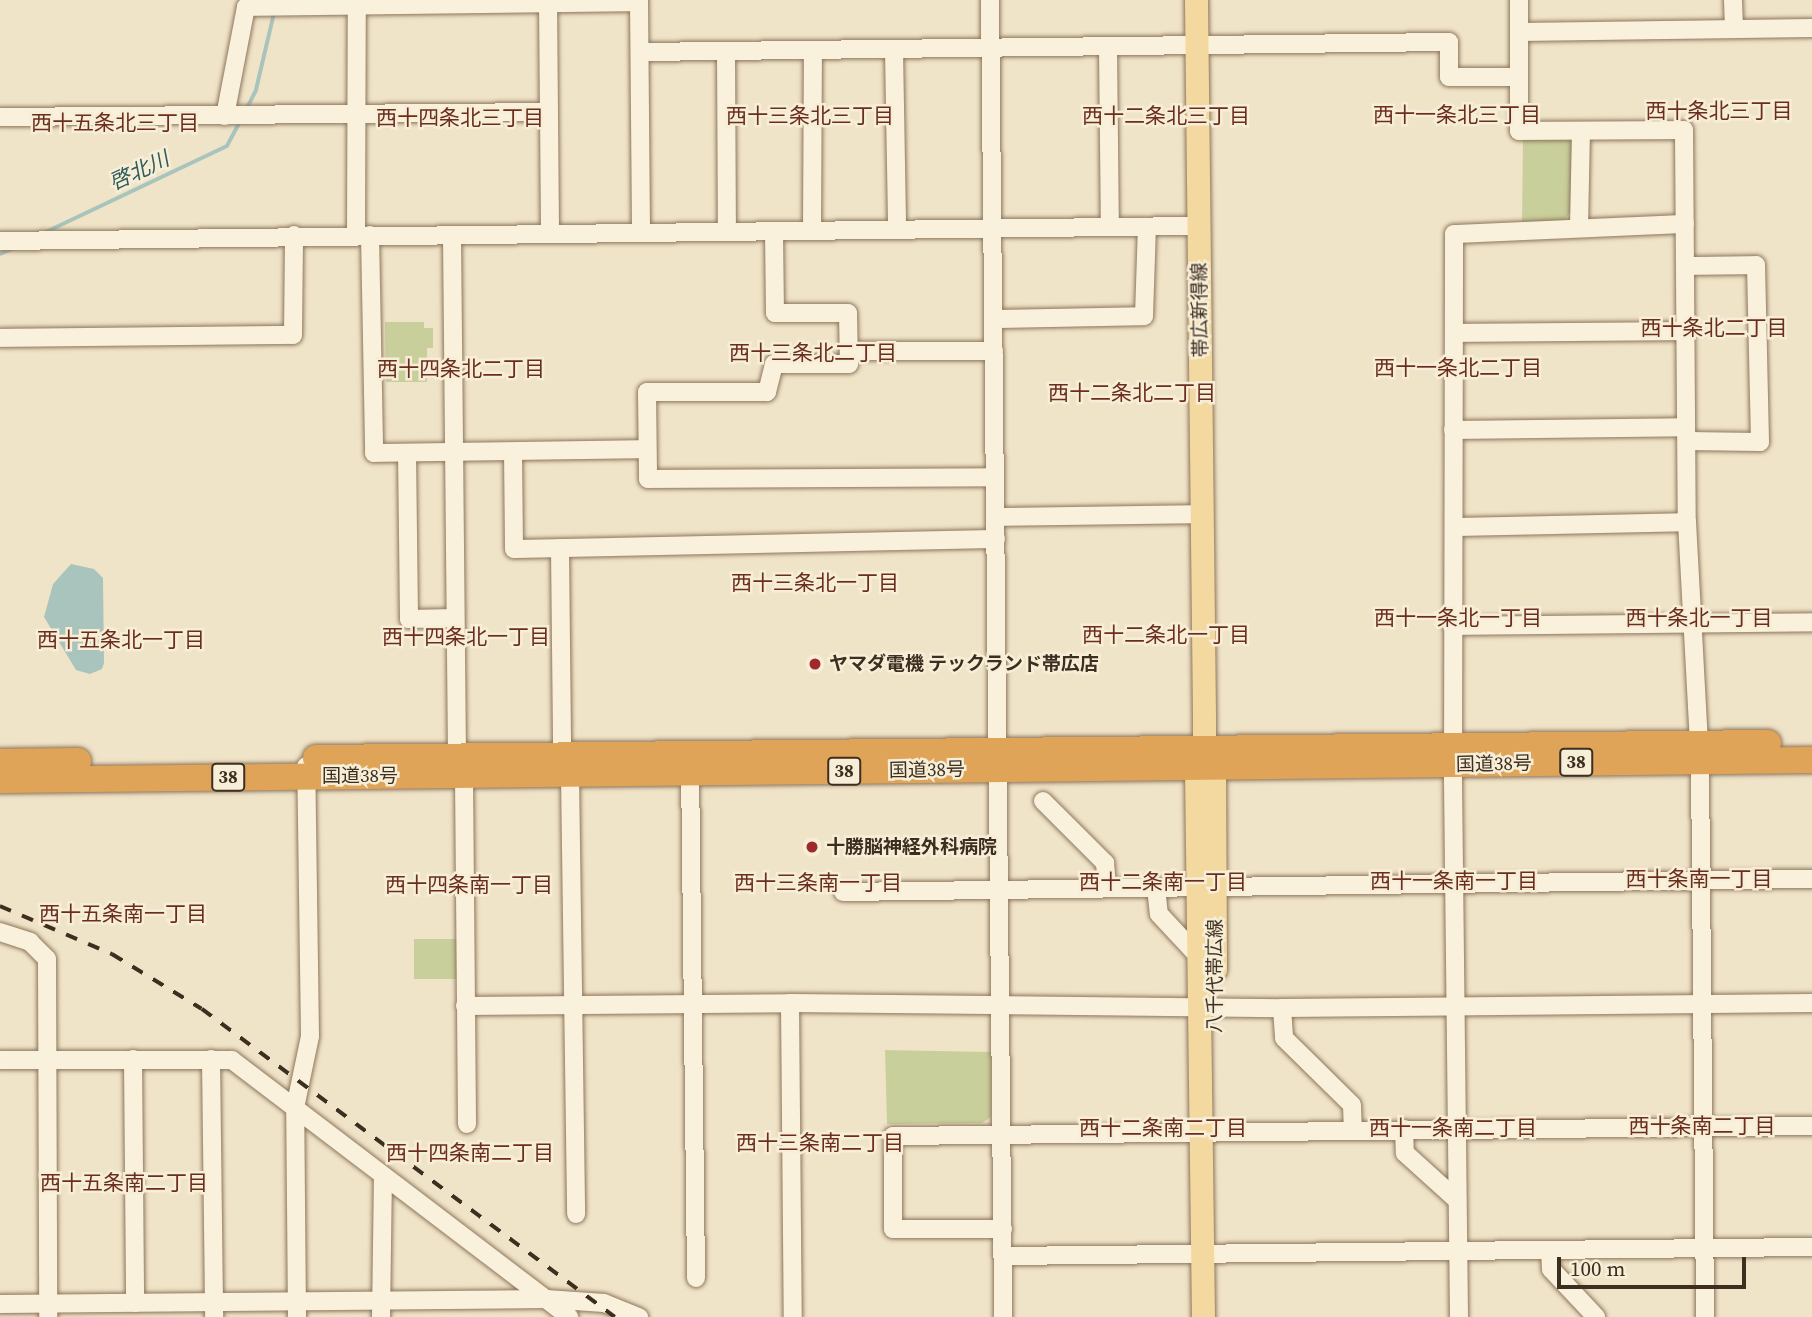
<!DOCTYPE html>
<meta charset="utf-8">
<style>
body{margin:0}
#map{position:relative;width:1812px;height:1317px;overflow:hidden;background:#f0e4c8;font-family:"Source Serif 4","Noto Sans JP",serif}
div>[style]{position:absolute}
.green>*{inset:0;background:#c9cf9b}
.water>*{inset:0;background:#a9c4bc}
.stream>*{height:3.5px;margin:-1.75px;padding:0 1.75px;transform-origin:1.75px;border-radius:1.75px;background:#a9c4bc}
.roads{filter:drop-shadow(0 0 2px #8d765c) drop-shadow(0 0 2px #8d765c)}
.minor>*{height:18px;margin:-9px;padding:0 9px;transform-origin:9px;border-radius:9px;background:#faf1dc}
.major>*{height:23px;margin:-11.5px;padding:0 11.5px;transform-origin:11.5px;border-radius:11.5px;background:#f3d9a0}
.highway>*{height:26px;margin:-13px;padding:0 13px;transform-origin:13px;border-radius:13px;background:#e0a458}
.rail>*{height:3.5px;margin-top:-1.75px;transform-origin:0;background:repeating-linear-gradient(90deg,#3d2e20 0 12px,transparent 0 24px)}
.dots>*{width:19px;height:19px;translate:-50% -50%;box-sizing:border-box;border:4px solid #f7eed8;border-radius:50%}
span{translate:-50% -50%;white-space:nowrap;text-align:center;line-height:1.15;-webkit-text-stroke:5px #f7eed8;paint-order:stroke}
.shield-label span{padding:2px 5px;background:#f7eed8;border:2px solid;border-radius:5px;-webkit-text-stroke-width:0}
.shield-label{font-size:18px;color:#3d2e20;font-weight:700}
.street-label{font-size:19px;color:#3d2e20}
.poi-label{font-size:19px;color:#3d2e20;font-weight:700}
.left{translate:0 -50%;text-align:left}
.neighbourhood-label{font-size:21px;color:#6b2e1e}
.water-label{font-size:21px;color:#2f5d5a;font-style:italic}
.scale{position:absolute;left:1557px;top:1257px;width:189px;height:32px;box-sizing:border-box;border:4px solid #3d2e20;border-top:0;padding-left:9px;font-size:21px;line-height:24px;white-space:nowrap;color:#3d2e20;-webkit-text-stroke:5px #f7eed8;paint-order:stroke}
</style>
<div id="map">
<div class="green">
<div style="clip-path:polygon(1572px 137px,1574px 208px,1563px 221px,1522px 223px,1523px 138px)"></div>
<div style="clip-path:polygon(385px 322px,424px 322px,424px 328px,433px 328px,433px 348px,427px 348px,427px 382px,386px 382px)"></div>
<div style="clip-path:polygon(414px 939px,457px 939px,457px 979px,414px 979px)"></div>
<div style="clip-path:polygon(885px 1050px,991px 1052px,991px 1117px,982px 1123px,887px 1124px)"></div>
</div>
<div class="water">
<div style="clip-path:polygon(71px 564px,94px 569px,103px 578px,104px 663px,102px 669px,90px 674px,76px 670px,44px 617px,53px 584px)"></div>
</div>
<div class="stream">
<div style="left:246px;top:110px;width:22px;rotate:-63deg"></div>
<div style="left:256px;top:90px;width:79px;rotate:-76.8deg"></div>
<div style="left:46px;top:232px;width:200px;rotate:-25.4deg"></div>
<div style="left:227px;top:146px;width:30px;rotate:-62deg"></div>
<div style="left:0;top:254px;width:15px;rotate:-23deg"></div>
</div>
<div class="roads">
<div class="minor">
<div style="left:548px;top:0;width:233px;rotate:89.5deg"></div>
<div style="left:639px;top:0;width:232px;rotate:89.5deg"></div>
<div style="left:990px;top:0;width:1317px;rotate:89.43deg"></div>
<div style="left:1519px;top:0;width:131px;rotate:90deg"></div>
<div style="left:1519px;top:131px;width:165px;rotate:-0.3deg"></div>
<div style="left:1684px;top:130px;width:392px;rotate:89.6deg"></div>
<div style="left:1687px;top:522px;width:240px;rotate:86.9deg"></div>
<div style="left:1700px;top:762px;width:555px;rotate:89.48deg"></div>
<div style="left:1733px;top:0;width:28px;rotate:88deg"></div>
<div style="left:1520px;top:32px;width:292px;rotate:-0.8deg"></div>
<div style="left:1108px;top:47px;width:179px;rotate:89.4deg"></div>
<div style="left:894px;top:50px;width:179px;rotate:89deg"></div>
<div style="left:726px;top:51px;width:180px;rotate:89.7deg"></div>
<div style="left:640px;top:52px;width:809px;rotate:-0.71deg"></div>
<div style="left:1449px;top:42px;width:35px;rotate:90deg"></div>
<div style="left:1449px;top:77px;width:70px"></div>
<div style="left:225px;top:116px;width:111px;rotate:-79.1deg"></div>
<div style="left:246px;top:7px;width:393px;rotate:-0.7deg"></div>
<div style="left:0;top:117px;width:548px;rotate:-0.52deg"></div>
<div style="left:1579px;top:227px;width:96px;rotate:-88.8deg"></div>
<div style="left:812px;top:231px;width:180px;rotate:-89.7deg"></div>
<div style="left:774px;top:232px;width:81px;rotate:89.3deg"></div>
<div style="left:775px;top:313px;width:73px"></div>
<div style="left:848px;top:313px;width:51px;rotate:88.9deg"></div>
<div style="left:849px;top:364px;width:75px;rotate:180deg"></div>
<div style="left:774px;top:364px;width:29px;rotate:104deg"></div>
<div style="left:767px;top:392px;width:120px;rotate:180deg"></div>
<div style="left:647px;top:392px;width:87px;rotate:89.3deg"></div>
<div style="left:648px;top:479px;width:347px;rotate:-0.3deg"></div>
<div style="left:356px;top:235px;width:235px;rotate:-89.8deg"></div>
<div style="left:370px;top:235px;width:218px;rotate:88.9deg"></div>
<div style="left:374px;top:453px;width:273px;rotate:-0.8deg"></div>
<div style="left:452px;top:235px;width:522px;rotate:89.45deg"></div>
<div style="left:457px;top:757px;width:21px;rotate:71deg"></div>
<div style="left:464px;top:777px;width:347px;rotate:89.5deg"></div>
<div style="left:0;top:241px;width:1198px;rotate:-0.72deg"></div>
<div style="left:1686px;top:266px;width:70px;rotate:-0.8deg"></div>
<div style="left:1756px;top:265px;width:177px;rotate:88.7deg"></div>
<div style="left:1760px;top:442px;width:73px;rotate:-179.2deg"></div>
<div style="left:994px;top:319px;width:150px;rotate:-1.1deg"></div>
<div style="left:1144px;top:316px;width:89px;rotate:-88.1deg"></div>
<div style="left:1454px;top:333px;width:232px;rotate:-0.5deg"></div>
<div style="left:0;top:338px;width:293px;rotate:-0.6deg"></div>
<div style="left:293px;top:335px;width:100px;rotate:-89.4deg"></div>
<div style="left:850px;top:351px;width:144px"></div>
<div style="left:1453px;top:430px;width:233px;rotate:-0.7deg"></div>
<div style="left:513px;top:452px;width:97px;rotate:89.4deg"></div>
<div style="left:514px;top:549px;width:482px;rotate:-1.2deg"></div>
<div style="left:407px;top:453px;width:166px;rotate:89.3deg"></div>
<div style="left:409px;top:619px;width:46px;rotate:-1.2deg"></div>
<div style="left:996px;top:517px;width:206px;rotate:-0.8deg"></div>
<div style="left:1454px;top:527px;width:233px;rotate:-1.2deg"></div>
<div style="left:560px;top:548px;width:207px;rotate:89.4deg"></div>
<div style="left:562px;top:755px;width:22px;rotate:68deg"></div>
<div style="left:570px;top:775px;width:439px;rotate:89.2deg"></div>
<div style="left:1452px;top:626px;width:360px;rotate:-0.6deg"></div>
<div style="left:690px;top:764px;width:514px;rotate:89.33deg"></div>
<div style="left:1043px;top:801px;width:88px;rotate:45deg"></div>
<div style="left:1105px;top:863px;width:24px;rotate:85deg"></div>
<div style="left:1156px;top:887px;width:27px;rotate:84deg"></div>
<div style="left:1159px;top:914px;width:59px;rotate:47.1deg"></div>
<div style="left:843px;top:892px;width:969px;rotate:-0.77deg"></div>
<div style="left:0;top:932px;width:32px;rotate:18deg"></div>
<div style="left:30px;top:942px;width:24px;rotate:45deg"></div>
<div style="left:47px;top:959px;width:358px;rotate:89.8deg"></div>
<div style="left:790px;top:1003px;width:314px;rotate:89.5deg"></div>
<div style="left:465px;top:1006px;width:325px;rotate:-0.5deg"></div>
<div style="left:790px;top:1003px;width:492px;rotate:0.6deg"></div>
<div style="left:1282px;top:1008px;width:530px;rotate:-0.54deg"></div>
<div style="left:1282px;top:1008px;width:30px;rotate:86deg"></div>
<div style="left:1284px;top:1038px;width:95px;rotate:44.6deg"></div>
<div style="left:1352px;top:1105px;width:25px;rotate:88deg"></div>
<div style="left:133px;top:1059px;width:244px;rotate:89.5deg"></div>
<div style="left:211px;top:1059px;width:258px;rotate:89.3deg"></div>
<div style="left:0;top:1060px;width:232px"></div>
<div style="left:232px;top:1060px;width:424px;rotate:37.3deg"></div>
<div style="left:1404px;top:1129px;width:24px;rotate:88deg"></div>
<div style="left:1405px;top:1153px;width:70px;rotate:42.1deg"></div>
<div style="left:1003px;top:1229px;width:110px;rotate:180deg"></div>
<div style="left:893px;top:1229px;width:93px;rotate:-90deg"></div>
<div style="left:893px;top:1136px;width:919px;rotate:-0.62deg"></div>
<div style="left:1550px;top:1250px;width:19px;rotate:87deg"></div>
<div style="left:1551px;top:1269px;width:66px;rotate:46.8deg"></div>
<div style="left:1003px;top:1256px;width:809px;rotate:-0.64deg"></div>
<div style="left:0;top:1304px;width:546px;rotate:-0.52deg"></div>
<div style="left:546px;top:1299px;width:58px;rotate:3.9deg"></div>
<div style="left:604px;top:1303px;width:38px;rotate:22deg"></div>
<div style="left:297px;top:1317px;width:209px;rotate:-90.5deg"></div>
<div style="left:295px;top:1108px;width:74px;rotate:-78.2deg"></div>
<div style="left:310px;top:1036px;width:270px;rotate:-90.8deg"></div>
<div style="left:381px;top:1317px;width:140px;rotate:-89.2deg"></div>
<div style="left:1459px;top:1317px;width:539px;rotate:-90.64deg"></div>
<div style="left:1453px;top:778px;width:544px;rotate:-89.89deg"></div>
<div style="left:1454px;top:234px;width:231px;rotate:-2.5deg"></div>
</div>
<div class="major">
<div style="left:1196px;top:0;width:720px;rotate:89.36deg"></div>
<div style="left:1204px;top:720px;width:27px;rotate:90deg"></div>
<div style="left:1204px;top:747px;width:23px;rotate:110deg"></div>
<div style="left:1196px;top:769px;width:548px;rotate:89.27deg"></div>
<div style="left:1206px;top:750px;width:21px;rotate:67deg"></div>
<div style="left:1214px;top:769px;width:200px;rotate:89.7deg"></div>
</div>
<div class="highway">
<div style="left:316px;top:758px;width:1452px;rotate:-0.59deg"></div>
<div style="left:0;top:762px;width:78px;rotate:-0.7deg"></div>
<div style="left:0;top:780px;width:1812px;rotate:-0.63deg"></div>
</div>
</div>
<div class="rail">
<div style="left:0;top:906px;width:122px;rotate:23.2deg"></div>
<div style="left:112px;top:954px;width:105px;rotate:31.4deg"></div>
<div style="left:202px;top:1009px;width:515px;rotate:36.71deg"></div>
</div>
<div class="dots">
<div style="left:815px;top:664px;background:#9e2a2b"></div>
<div style="left:812px;top:847px;background:#9e2a2b"></div>
</div>
<div class="shield-label">
<span style="left:1576px;top:762px">38</span>
<span style="left:844px;top:771px">38</span>
<span style="left:228px;top:777px">38</span>
</div>
<div class="street-label">
<span style="left:1200px;top:310px;rotate:-91deg">帯広新得線</span>
<span style="left:1494px;top:764px;rotate:-1deg">国道38号</span>
<span style="left:927px;top:770px;rotate:-1deg">国道38号</span>
<span style="left:360px;top:776px">国道38号</span>
<span style="left:1215px;top:976px;rotate:-90deg">八千代帯広線</span>
</div>
<div class="poi-label">
<span class="left" style="left:829px;top:664px">ヤマダ電機 テックランド帯広店</span>
<span class="left" style="left:826px;top:847px">十勝脳神経外科病院</span>
</div>
<div class="neighbourhood-label">
<span style="left:1719px;top:111px">西十条北三丁目</span>
<span style="left:1457px;top:115px">西十一条北三丁目</span>
<span style="left:810px;top:116px">西十三条北三丁目</span>
<span style="left:1166px;top:116px">西十二条北三丁目</span>
<span style="left:460px;top:118px">西十四条北三丁目</span>
<span style="left:115px;top:123px">西十五条北三丁目</span>
<span style="left:1714px;top:328px">西十条北二丁目</span>
<span style="left:813px;top:353px">西十三条北二丁目</span>
<span style="left:1458px;top:368px">西十一条北二丁目</span>
<span style="left:461px;top:369px">西十四条北二丁目</span>
<span style="left:1132px;top:393px">西十二条北二丁目</span>
<span style="left:815px;top:583px">西十三条北一丁目</span>
<span style="left:1458px;top:618px">西十一条北一丁目</span>
<span style="left:1699px;top:618px">西十条北一丁目</span>
<span style="left:1166px;top:635px">西十二条北一丁目</span>
<span style="left:466px;top:637px">西十四条北一丁目</span>
<span style="left:121px;top:640px">西十五条北一丁目</span>
<span style="left:1699px;top:879px">西十条南一丁目</span>
<span style="left:1454px;top:881px">西十一条南一丁目</span>
<span style="left:1163px;top:882px">西十二条南一丁目</span>
<span style="left:818px;top:883px">西十三条南一丁目</span>
<span style="left:469px;top:885px">西十四条南一丁目</span>
<span style="left:123px;top:914px">西十五条南一丁目</span>
<span style="left:1702px;top:1126px">西十条南二丁目</span>
<span style="left:1163px;top:1128px">西十二条南二丁目</span>
<span style="left:1453px;top:1128px">西十一条南二丁目</span>
<span style="left:820px;top:1143px">西十三条南二丁目</span>
<span style="left:470px;top:1153px">西十四条南二丁目</span>
<span style="left:124px;top:1183px">西十五条南二丁目</span>
</div>
<div class="water-label">
<span style="left:139px;top:171px;rotate:-25deg">啓北川</span>
</div>
<div class="scale">100 m</div>
</div>
